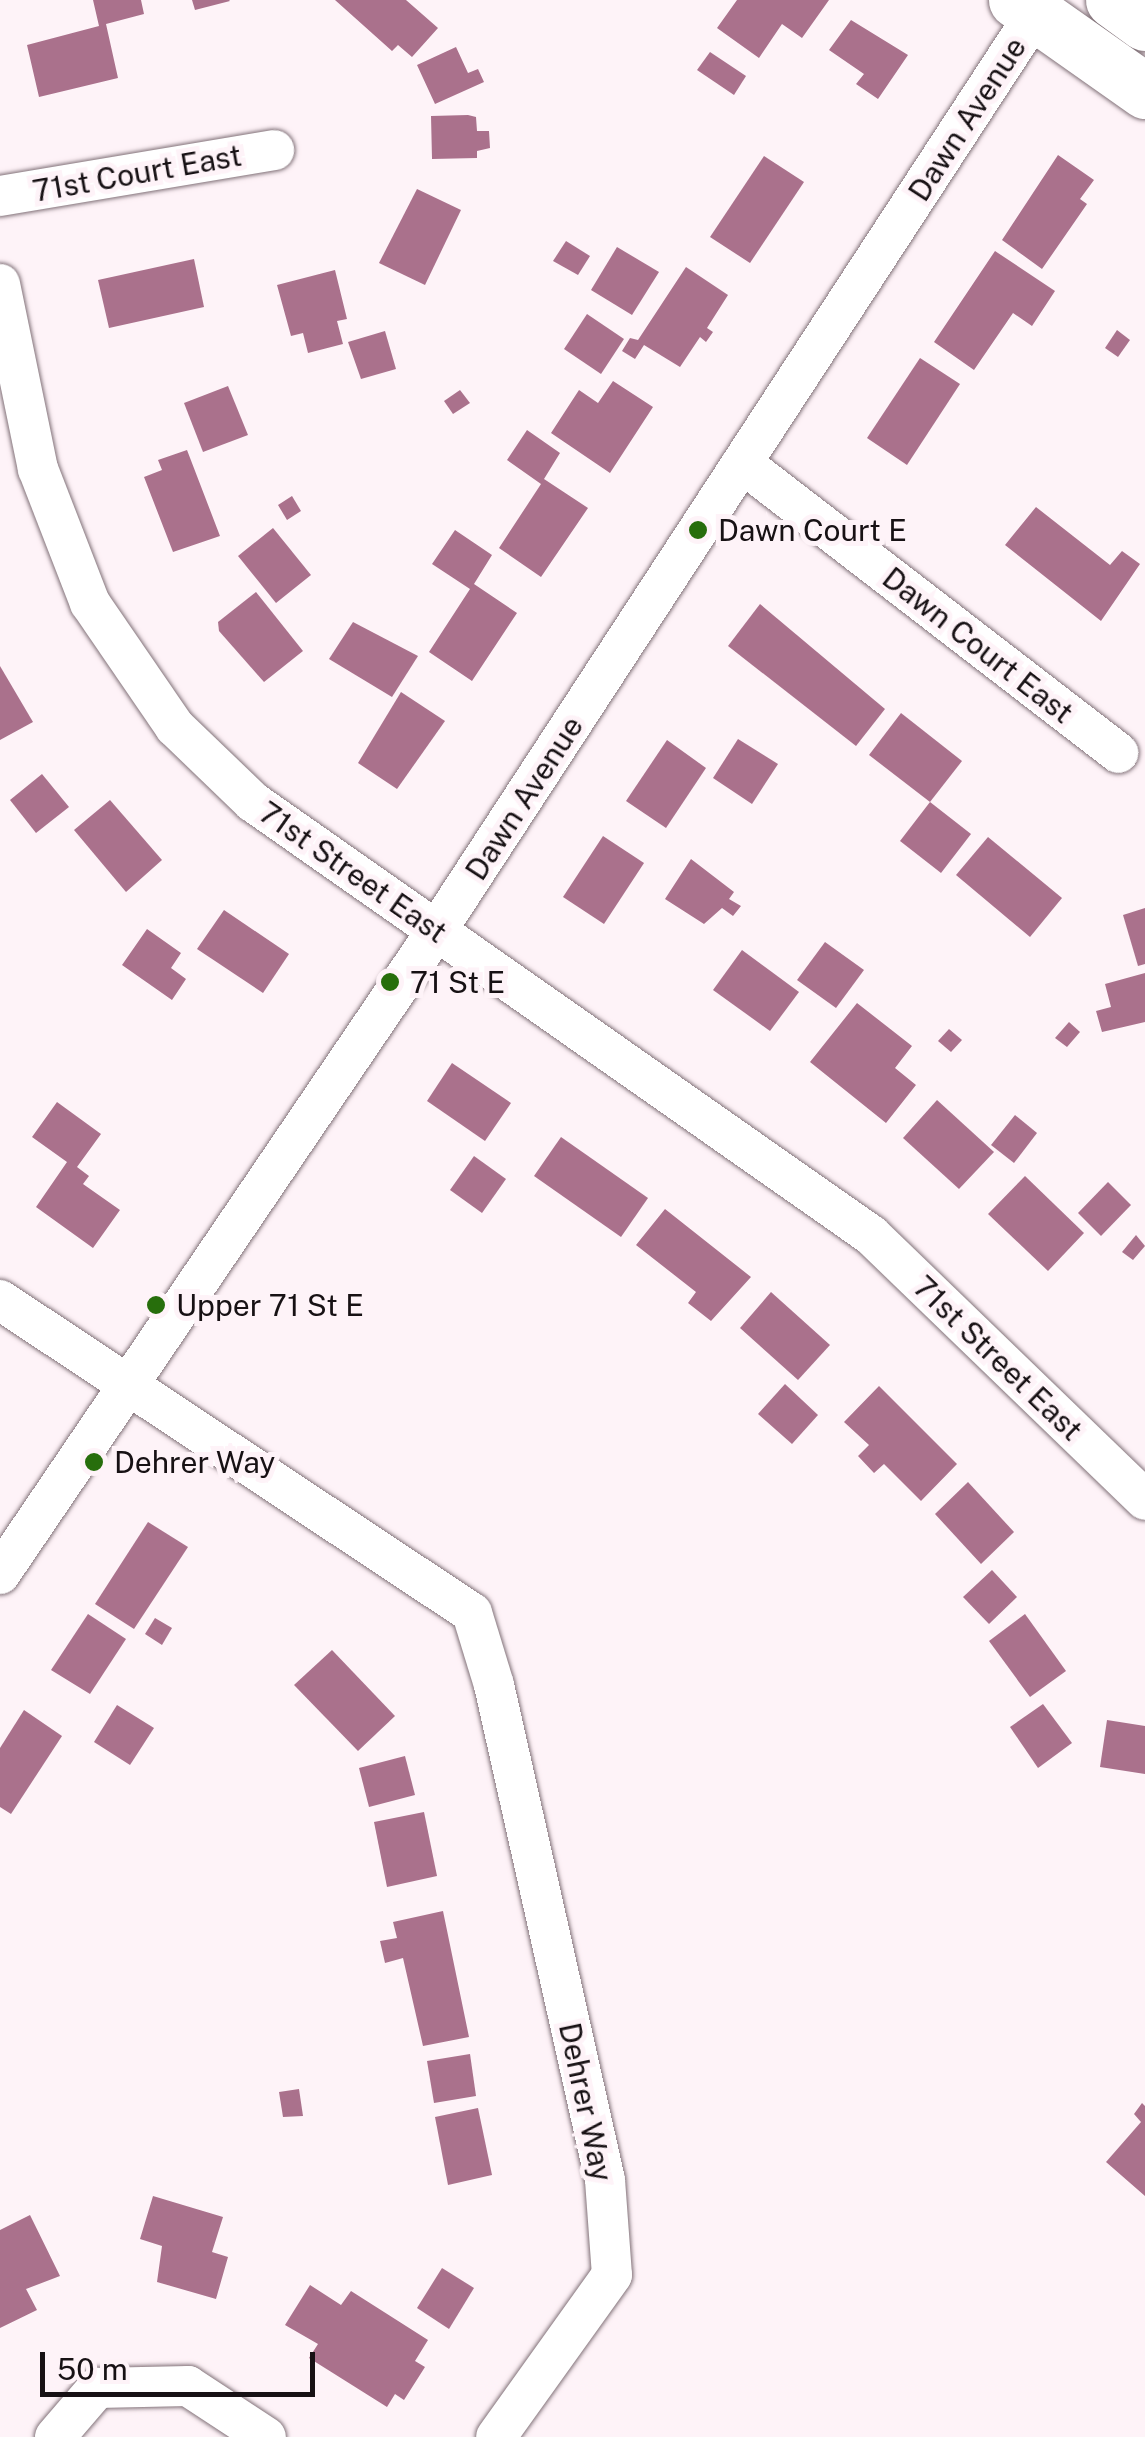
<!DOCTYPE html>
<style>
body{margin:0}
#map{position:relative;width:1145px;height:2437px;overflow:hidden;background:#fef3f8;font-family:"Public Sans",sans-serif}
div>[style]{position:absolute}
.building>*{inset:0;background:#aa718c}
.roads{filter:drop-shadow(0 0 2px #827279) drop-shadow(0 0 2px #827279)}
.street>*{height:40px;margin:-20px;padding:0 20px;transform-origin:20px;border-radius:20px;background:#fff}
.secondary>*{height:55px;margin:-27.5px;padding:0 27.5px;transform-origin:27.5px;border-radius:27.5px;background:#fff}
.dots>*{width:28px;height:28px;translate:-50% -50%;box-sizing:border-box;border:5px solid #fef3f8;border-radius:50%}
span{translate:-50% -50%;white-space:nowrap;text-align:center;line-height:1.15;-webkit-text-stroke:10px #fef3f8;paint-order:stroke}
.street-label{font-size:30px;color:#171114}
.poi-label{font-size:30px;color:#171114}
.left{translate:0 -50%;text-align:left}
.scale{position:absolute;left:40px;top:2352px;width:275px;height:45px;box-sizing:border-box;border:5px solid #171114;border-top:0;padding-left:12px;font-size:30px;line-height:35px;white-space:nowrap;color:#171114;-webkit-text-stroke:8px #fef3f8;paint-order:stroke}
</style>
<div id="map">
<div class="building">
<div style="clip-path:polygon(93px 0,141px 0,144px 14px,106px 24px,118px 78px,39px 97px,27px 45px,99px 26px)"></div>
<div style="clip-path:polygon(192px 0,229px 0,230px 1px,195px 10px)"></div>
<div style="clip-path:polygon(335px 0,406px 0,438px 28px,412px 57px,398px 45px,392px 51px)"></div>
<div style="clip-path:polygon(737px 0,829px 0,802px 38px,782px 24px,759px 58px,717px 28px)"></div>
<div style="clip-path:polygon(851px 20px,908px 55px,878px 99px,856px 84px,864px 74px,829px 50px)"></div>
<div style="clip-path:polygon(456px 47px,468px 73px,478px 69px,484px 82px,435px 104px,417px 65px)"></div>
<div style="clip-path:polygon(710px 52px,746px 76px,734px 95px,697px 70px)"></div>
<div style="clip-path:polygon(468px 115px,476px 117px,477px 131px,489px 131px,490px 148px,477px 151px,477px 158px,432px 159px,431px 116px)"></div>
<div style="clip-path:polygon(1058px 155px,1094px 180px,1080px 199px,1087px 204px,1042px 269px,1002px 240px)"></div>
<div style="clip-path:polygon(764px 156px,804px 182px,750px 263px,710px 237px)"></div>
<div style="clip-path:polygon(417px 189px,461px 210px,425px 285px,379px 263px)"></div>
<div style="clip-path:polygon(566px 241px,590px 256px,578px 275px,553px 261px)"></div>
<div style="clip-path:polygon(617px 247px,659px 272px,632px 315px,591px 290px)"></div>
<div style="clip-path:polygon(995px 251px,1055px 291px,1032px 326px,1013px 313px,974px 370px,934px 342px)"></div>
<div style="clip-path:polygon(194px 259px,204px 307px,109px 328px,98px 280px)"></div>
<div style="clip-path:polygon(686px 267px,728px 295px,707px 328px,713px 332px,706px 342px,700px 337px,680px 367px,644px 345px,635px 359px,622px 351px,630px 338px,638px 340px)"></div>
<div style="clip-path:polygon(335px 270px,347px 319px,337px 321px,343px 344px,308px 353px,303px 333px,291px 336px,277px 285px)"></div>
<div style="clip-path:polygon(587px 314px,624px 339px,601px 374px,564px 349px)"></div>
<div style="clip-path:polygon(1117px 330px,1130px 340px,1118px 357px,1105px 348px)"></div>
<div style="clip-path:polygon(385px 331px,396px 369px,361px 379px,348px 342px)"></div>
<div style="clip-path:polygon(920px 358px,960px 384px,907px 465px,867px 438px)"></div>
<div style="clip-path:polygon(613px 381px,653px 407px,610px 473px,551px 433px,579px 390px,598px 403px)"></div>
<div style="clip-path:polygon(228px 386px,248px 435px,203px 452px,184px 403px)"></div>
<div style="clip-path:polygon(460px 390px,470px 403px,453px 414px,444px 401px)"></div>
<div style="clip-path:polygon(527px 430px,560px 453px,544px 479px,588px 508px,541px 577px,499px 548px,541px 484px,507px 460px)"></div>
<div style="clip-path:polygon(187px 450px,220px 536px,173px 552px,144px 477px,162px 470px,158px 460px)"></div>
<div style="clip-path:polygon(292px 496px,301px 511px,287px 520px,278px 505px)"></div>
<div style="clip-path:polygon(1036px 507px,1110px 565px,1122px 551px,1140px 564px,1101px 621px,1005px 545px)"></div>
<div style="clip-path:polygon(273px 528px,311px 575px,276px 603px,238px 556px)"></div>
<div style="clip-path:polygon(455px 530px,492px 555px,474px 584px,517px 613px,472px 681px,429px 652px,470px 589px,432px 564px)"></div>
<div style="clip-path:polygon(256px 592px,303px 651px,264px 682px,219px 631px,218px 622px)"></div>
<div style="clip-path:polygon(760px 604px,885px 709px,856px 746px,728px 646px)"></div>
<div style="clip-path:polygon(353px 622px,418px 656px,392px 697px,329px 659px)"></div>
<div style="clip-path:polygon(0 666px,33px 722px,0 740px)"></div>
<div style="clip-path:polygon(401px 692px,445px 721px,397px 789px,358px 763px)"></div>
<div style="clip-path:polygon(901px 713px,962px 761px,930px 802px,869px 755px)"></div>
<div style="clip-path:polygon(738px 739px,778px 764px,752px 804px,713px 778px)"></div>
<div style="clip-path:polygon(667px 740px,706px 768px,666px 828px,626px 801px)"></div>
<div style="clip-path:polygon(42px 774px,69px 807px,36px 833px,10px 800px)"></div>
<div style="clip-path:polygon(110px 800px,162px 860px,126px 892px,74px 830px)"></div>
<div style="clip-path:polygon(930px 802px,971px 834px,941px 873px,900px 841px)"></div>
<div style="clip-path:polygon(603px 836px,644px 863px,604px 924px,563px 897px)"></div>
<div style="clip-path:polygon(988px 837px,1062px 898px,1030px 937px,956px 875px)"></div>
<div style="clip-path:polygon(691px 859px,734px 892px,729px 899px,741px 906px,733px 916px,722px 908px,704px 924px,665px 899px)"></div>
<div style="clip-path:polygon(1145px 908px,1145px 964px,1138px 966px,1123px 915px)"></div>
<div style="clip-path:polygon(224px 910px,289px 954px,263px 993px,197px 949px)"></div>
<div style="clip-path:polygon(147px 929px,181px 953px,171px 968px,186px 979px,172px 1000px,122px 965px)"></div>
<div style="clip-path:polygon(825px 942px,864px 970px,836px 1008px,797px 980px)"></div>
<div style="clip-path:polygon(742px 950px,799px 992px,770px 1031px,713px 990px)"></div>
<div style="clip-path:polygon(1145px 973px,1145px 1022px,1102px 1032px,1096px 1011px,1111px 1007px,1105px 984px)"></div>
<div style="clip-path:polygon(857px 1003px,912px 1046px,895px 1068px,916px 1085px,886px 1123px,810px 1062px)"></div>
<div style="clip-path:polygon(1069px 1022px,1080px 1032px,1067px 1047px,1055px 1038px)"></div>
<div style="clip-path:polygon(949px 1029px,962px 1040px,951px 1052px,938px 1041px)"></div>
<div style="clip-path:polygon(452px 1063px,511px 1103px,485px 1141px,427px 1101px)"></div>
<div style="clip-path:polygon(937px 1100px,994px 1152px,959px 1189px,903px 1138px)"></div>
<div style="clip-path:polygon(57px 1102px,101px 1134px,77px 1167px,89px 1176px,83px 1184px,120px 1210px,93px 1248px,36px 1207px,67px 1162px,32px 1137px)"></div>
<div style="clip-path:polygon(1015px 1115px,1037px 1133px,1014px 1163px,991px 1145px)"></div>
<div style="clip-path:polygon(561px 1137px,648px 1198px,621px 1237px,534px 1176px)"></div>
<div style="clip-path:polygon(474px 1156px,506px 1179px,482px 1213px,450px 1190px)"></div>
<div style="clip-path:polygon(1025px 1176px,1084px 1233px,1048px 1271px,988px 1214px)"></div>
<div style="clip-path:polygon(1108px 1182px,1131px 1205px,1101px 1236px,1078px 1213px)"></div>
<div style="clip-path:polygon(665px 1209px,751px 1277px,711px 1321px,688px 1303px,696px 1292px,636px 1245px)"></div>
<div style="clip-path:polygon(1136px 1235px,1145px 1246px,1133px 1260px,1122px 1252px)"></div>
<div style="clip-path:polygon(771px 1292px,830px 1345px,798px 1380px,740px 1328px)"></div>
<div style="clip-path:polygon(785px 1384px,818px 1415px,792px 1444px,758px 1414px)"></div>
<div style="clip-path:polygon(879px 1386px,957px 1464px,921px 1501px,884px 1464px,874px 1473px,858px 1456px,869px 1445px,844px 1422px)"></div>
<div style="clip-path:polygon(968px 1482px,1014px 1532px,981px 1564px,935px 1514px)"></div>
<div style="clip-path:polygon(148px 1522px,188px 1547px,134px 1629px,95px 1604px)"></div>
<div style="clip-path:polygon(992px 1570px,1017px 1597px,989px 1624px,963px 1597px)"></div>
<div style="clip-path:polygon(88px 1614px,126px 1639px,90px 1694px,51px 1670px)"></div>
<div style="clip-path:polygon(1025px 1614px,1066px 1671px,1030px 1697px,989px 1641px)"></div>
<div style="clip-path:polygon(155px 1618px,172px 1628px,162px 1645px,145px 1634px)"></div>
<div style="clip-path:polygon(332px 1650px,395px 1716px,358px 1751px,294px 1685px)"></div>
<div style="clip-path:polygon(1043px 1704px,1072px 1743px,1038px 1768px,1010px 1727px)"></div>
<div style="clip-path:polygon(117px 1705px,154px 1728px,130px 1765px,94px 1742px)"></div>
<div style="clip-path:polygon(24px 1710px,62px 1736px,11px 1814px,0 1807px,0 1748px)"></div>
<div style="clip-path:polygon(1107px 1720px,1145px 1726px,1145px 1774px,1100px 1767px)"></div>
<div style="clip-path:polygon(405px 1756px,415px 1795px,369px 1807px,359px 1768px)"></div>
<div style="clip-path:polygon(424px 1812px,437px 1876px,387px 1887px,374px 1822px)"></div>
<div style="clip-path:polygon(443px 1911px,469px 2037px,423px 2046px,403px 1958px,385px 1963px,380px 1941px,397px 1938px,393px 1922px)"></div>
<div style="clip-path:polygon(470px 2054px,476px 2096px,434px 2103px,427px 2061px)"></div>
<div style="clip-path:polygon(299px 2089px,303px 2116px,283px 2117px,279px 2092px)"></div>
<div style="clip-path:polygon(1142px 2103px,1145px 2106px,1145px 2196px,1106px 2162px,1141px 2122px,1134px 2114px)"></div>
<div style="clip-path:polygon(478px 2108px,492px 2175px,448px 2185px,435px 2117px)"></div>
<div style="clip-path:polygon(153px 2196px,223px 2217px,212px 2252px,228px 2257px,216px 2299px,157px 2282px,162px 2246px,140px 2239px)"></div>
<div style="clip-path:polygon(30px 2215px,60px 2276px,26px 2289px,37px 2310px,0 2328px,0 2230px)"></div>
<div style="clip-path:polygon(442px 2268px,474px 2288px,449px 2329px,417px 2308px)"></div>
<div style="clip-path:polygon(310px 2285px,341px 2305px,351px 2291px,428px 2340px,415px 2361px,425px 2367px,404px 2400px,395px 2394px,387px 2407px,309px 2358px,318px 2344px,285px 2325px)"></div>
</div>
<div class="roads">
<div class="street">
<div style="left:0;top:196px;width:278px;rotate:-9.5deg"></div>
<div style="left:0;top:284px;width:189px;rotate:78.4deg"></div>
<div style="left:38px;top:469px;width:144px;rotate:68.8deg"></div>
<div style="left:90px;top:603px;width:150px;rotate:55.6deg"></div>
<div style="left:175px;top:727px;width:108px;rotate:43.9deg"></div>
<div style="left:253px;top:802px;width:755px;rotate:35.02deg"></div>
<div style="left:871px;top:1235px;width:381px;rotate:44deg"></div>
<div style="left:742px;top:463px;width:475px;rotate:37.6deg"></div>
<div style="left:0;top:1300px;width:566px;rotate:33.55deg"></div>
<div style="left:472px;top:1613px;width:75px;rotate:73deg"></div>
<div style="left:494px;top:1685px;width:507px;rotate:77.36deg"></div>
<div style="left:605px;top:2180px;width:95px;rotate:85.8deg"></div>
<div style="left:612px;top:2275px;width:199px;rotate:125.6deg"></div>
<div style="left:0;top:1574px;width:778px;rotate:-55.84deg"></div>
<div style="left:437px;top:930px;width:1095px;rotate:-56.85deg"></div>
<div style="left:55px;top:2437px;width:65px;rotate:-49.4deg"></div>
<div style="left:97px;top:2388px;width:91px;rotate:-1.3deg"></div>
<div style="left:188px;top:2386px;width:93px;rotate:33.2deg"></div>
</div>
<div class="secondary">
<div style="left:1016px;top:0;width:158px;rotate:35.2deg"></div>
<div style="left:1113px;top:0;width:39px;rotate:36deg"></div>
</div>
</div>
<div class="dots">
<div style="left:698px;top:530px;background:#276e0c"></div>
<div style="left:390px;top:982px;background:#276e0c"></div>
<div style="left:156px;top:1305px;background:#276e0c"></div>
<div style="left:94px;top:1462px;background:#276e0c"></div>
</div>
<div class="street-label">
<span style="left:967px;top:119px;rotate:-57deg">Dawn Avenue</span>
<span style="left:137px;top:173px;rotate:-10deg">71st Court East</span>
<span style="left:978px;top:645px;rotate:38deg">Dawn Court East</span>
<span style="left:524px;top:798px;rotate:-57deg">Dawn Avenue</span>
<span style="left:353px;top:872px;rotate:35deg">71st Street East</span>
<span style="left:998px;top:1358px;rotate:44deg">71st Street East</span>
<span style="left:586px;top:2102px;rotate:78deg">Dehrer Way</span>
</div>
<div class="poi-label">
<span class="left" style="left:718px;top:530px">Dawn Court E</span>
<span class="left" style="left:410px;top:982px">71 St E</span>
<span class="left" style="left:176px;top:1305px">Upper 71 St E</span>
<span class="left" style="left:114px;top:1462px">Dehrer Way</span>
</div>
<div class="scale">50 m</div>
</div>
